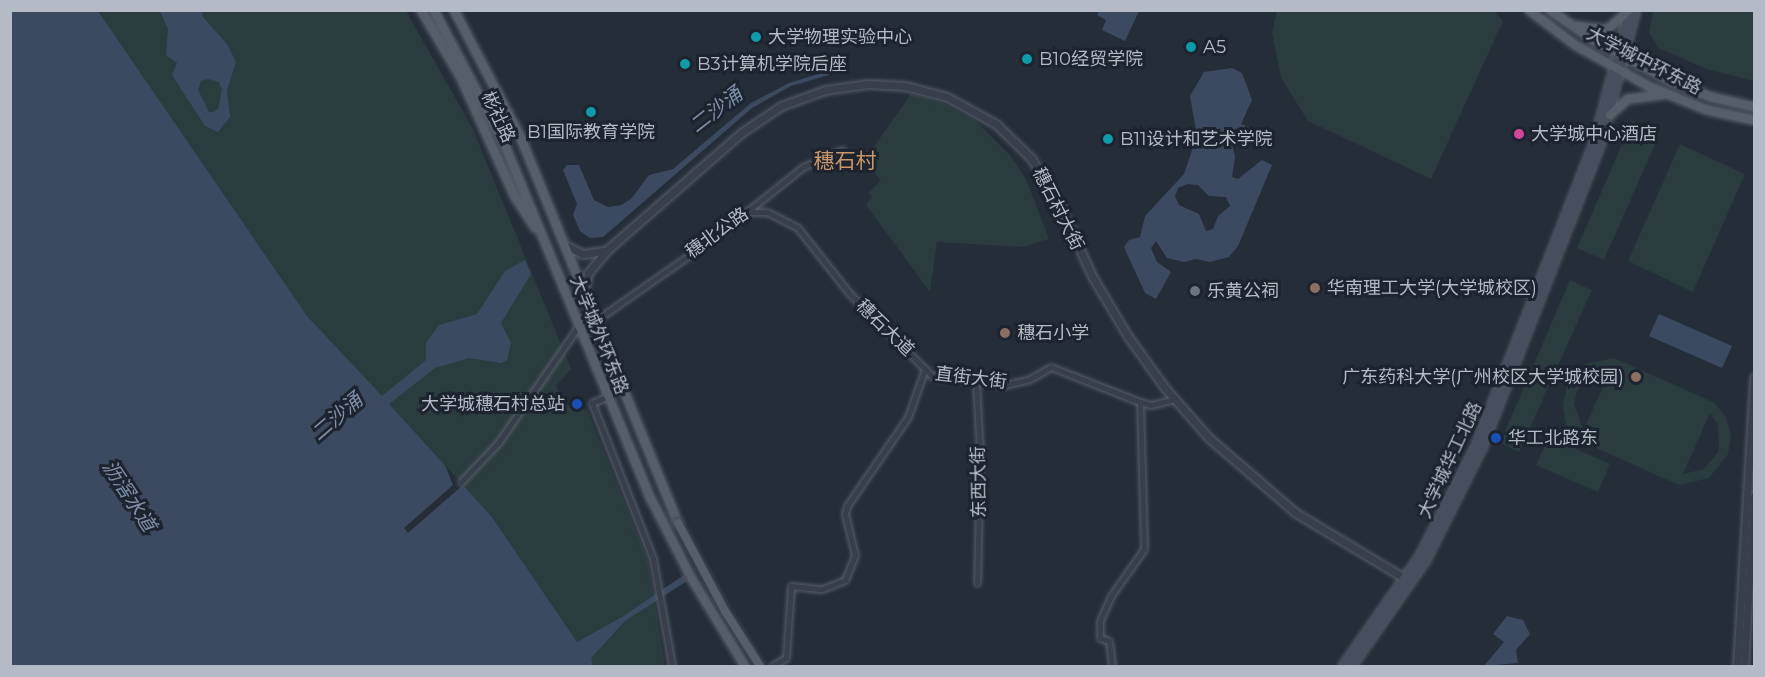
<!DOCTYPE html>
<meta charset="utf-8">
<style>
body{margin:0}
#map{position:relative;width:1765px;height:677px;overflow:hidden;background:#252d39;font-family:Montserrat,"Noto Sans SC",sans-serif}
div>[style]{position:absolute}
.green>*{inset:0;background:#2a3c3d}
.water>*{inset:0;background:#3c4a61}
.pier>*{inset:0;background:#252d39}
.roads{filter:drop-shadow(0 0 2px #565d68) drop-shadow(0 0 2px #565d68)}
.minor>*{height:5px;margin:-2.5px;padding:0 2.5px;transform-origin:2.5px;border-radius:2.5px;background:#383f4a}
.tertiary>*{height:7px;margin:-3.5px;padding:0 3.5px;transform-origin:3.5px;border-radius:3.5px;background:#383f4a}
.secondary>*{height:8px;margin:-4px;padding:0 4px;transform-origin:4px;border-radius:4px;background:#474e5d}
.primary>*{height:8px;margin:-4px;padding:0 4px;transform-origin:4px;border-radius:4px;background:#565e6a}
.bridges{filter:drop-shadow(0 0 2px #414853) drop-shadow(0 0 2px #414853)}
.primary-bridge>*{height:8px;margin:-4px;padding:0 4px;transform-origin:4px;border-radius:4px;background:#565e6a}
.dots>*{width:16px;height:16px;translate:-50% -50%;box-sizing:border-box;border:3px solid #1d242f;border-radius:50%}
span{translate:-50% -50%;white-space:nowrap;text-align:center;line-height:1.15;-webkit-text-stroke:6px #1d242f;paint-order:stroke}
.poi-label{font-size:18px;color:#b4bac6}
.left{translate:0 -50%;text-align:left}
.right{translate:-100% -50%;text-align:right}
.street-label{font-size:18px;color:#b4bac6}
.water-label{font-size:20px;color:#7e90aa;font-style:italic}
.quarter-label{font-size:21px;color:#ca976a}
.frame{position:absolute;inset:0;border:12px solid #b4bac6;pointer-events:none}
</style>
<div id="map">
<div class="green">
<div style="clip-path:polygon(98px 11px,406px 11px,473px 129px,571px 369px,556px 386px,564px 404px,587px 410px,648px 560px,665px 666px,593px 666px,492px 517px,307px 316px)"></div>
<div style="clip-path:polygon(1494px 11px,1503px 21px,1431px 179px,1308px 121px,1281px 78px,1272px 33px,1277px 11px)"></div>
<div style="clip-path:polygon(1653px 11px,1754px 11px,1754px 81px,1707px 69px,1658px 48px,1649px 32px)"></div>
<div style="clip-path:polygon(911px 94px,945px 104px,977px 122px,1010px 155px,1026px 179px,1049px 239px,1023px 247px,937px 242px,930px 292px,866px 205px,872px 196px,868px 193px,881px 180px,864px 161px)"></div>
<div style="clip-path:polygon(1632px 121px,1660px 133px,1604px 260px,1577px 248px)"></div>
<div style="clip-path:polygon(1680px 144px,1745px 174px,1693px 292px,1628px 261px)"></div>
<div style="clip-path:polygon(1570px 280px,1592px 290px,1519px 452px,1500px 443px)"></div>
<div style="clip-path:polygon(evenodd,1614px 358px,1715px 403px,1726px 418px,1731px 436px,1728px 454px,1709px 478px,1679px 485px,1578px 440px,1566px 424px,1563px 405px,1567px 386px,1586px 364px,1614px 358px,1611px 369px,1584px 429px,1583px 429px,1574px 404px,1577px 391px,1591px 374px,1611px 369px,1614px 358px,1710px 413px,1718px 424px,1719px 451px,1704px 469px,1683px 474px,1710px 413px)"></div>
<div style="clip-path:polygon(1549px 437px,1610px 464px,1598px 492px,1536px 465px)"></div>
</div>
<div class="water">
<div style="clip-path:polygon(10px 11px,98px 11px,307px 316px,382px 396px,426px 360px,426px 343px,439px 325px,477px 314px,505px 271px,525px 260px,531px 274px,501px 323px,511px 343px,507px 360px,501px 363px,469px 358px,435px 368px,389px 404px,492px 517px,577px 642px,622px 617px,684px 575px,687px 581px,625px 621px,591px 658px,593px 666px,11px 666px)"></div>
<div style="clip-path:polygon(evenodd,160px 11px,203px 11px,202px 16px,227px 44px,236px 62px,227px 90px,230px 117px,218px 132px,205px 126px,172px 75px,177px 63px,166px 55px,168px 29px,160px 11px,208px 79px,219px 82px,222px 90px,218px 109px,213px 112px,209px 112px,198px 90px,201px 81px,208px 79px)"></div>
<div style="clip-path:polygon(1099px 11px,1139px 11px,1125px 41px,1102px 30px,1106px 20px,1097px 15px)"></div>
<div style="clip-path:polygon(evenodd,1232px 68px,1242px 73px,1252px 100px,1241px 124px,1250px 128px,1245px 136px,1231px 140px,1235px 157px,1232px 177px,1238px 179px,1262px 160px,1272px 165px,1238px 246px,1229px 257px,1210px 262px,1196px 259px,1184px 262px,1167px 258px,1156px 241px,1151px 248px,1157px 262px,1171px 272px,1156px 299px,1145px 293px,1124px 247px,1129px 240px,1140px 237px,1145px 216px,1184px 174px,1197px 136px,1190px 96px,1204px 72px,1232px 68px,1187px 184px,1198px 185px,1209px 196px,1226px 197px,1230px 206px,1218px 216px,1213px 229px,1206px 231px,1199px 214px,1179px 205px,1175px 196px,1178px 188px,1187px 184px)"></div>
<div style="clip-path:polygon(828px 71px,829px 75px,791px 86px,752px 108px,603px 237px,590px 238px,580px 231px,573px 215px,577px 204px,563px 170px,567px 165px,579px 165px,594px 200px,608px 207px,621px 205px,631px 199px,649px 175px,673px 169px,751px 103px,789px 83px)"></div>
<div style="clip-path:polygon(1659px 314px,1732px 346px,1722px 368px,1649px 336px)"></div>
<div style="clip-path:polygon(1507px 616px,1523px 620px,1530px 634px,1516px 650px,1518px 663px,1484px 666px,1504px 642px,1493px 634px)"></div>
</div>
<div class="pier">
<div style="clip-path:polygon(445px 465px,463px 485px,408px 533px,404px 528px,453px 485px)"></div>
</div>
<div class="roads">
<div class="minor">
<div style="left:747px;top:212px;width:20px"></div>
<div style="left:767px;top:212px;width:34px;rotate:27deg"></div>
<div style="left:797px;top:227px;width:85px;rotate:51.7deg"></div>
<div style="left:850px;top:294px;width:116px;rotate:45deg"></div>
<div style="left:932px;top:376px;width:74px;rotate:7deg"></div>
<div style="left:1005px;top:385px;width:26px;rotate:-13deg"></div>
<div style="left:1030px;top:379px;width:24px;rotate:-30deg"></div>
<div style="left:1051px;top:367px;width:96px;rotate:21.5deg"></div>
<div style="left:1140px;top:402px;width:147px;rotate:88.4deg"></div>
<div style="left:1144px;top:549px;width:57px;rotate:125.1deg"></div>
<div style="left:1111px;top:596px;width:27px;rotate:114deg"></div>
<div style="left:1100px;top:621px;width:17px;rotate:90deg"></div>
<div style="left:1100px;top:638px;width:9px;rotate:18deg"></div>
<div style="left:1109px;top:641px;width:25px;rotate:83deg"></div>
<div style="left:595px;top:321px;width:145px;rotate:-34.9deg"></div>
<div style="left:714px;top:238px;width:114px;rotate:-38.6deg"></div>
<div style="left:803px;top:167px;width:43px;rotate:-23.6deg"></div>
<div style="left:976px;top:382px;width:72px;rotate:86.8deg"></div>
<div style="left:980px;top:454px;width:129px;rotate:91.3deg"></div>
<div style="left:606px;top:397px;width:15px;rotate:157deg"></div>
<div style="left:592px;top:403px;width:168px;rotate:68.6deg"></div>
<div style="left:653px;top:559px;width:109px;rotate:79.9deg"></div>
<div style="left:1140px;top:402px;width:11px;rotate:15deg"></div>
<div style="left:1151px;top:405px;width:21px;rotate:-14deg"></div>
<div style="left:461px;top:482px;width:54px;rotate:-46.5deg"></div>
<div style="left:498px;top:443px;width:141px;rotate:-55.4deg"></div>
<div style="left:772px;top:666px;width:16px;rotate:-30deg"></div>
<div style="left:786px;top:658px;width:72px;rotate:-86deg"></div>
<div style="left:791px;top:586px;width:31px;rotate:6deg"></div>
<div style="left:822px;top:589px;width:25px;rotate:-21deg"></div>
<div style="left:845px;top:580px;width:27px;rotate:-68deg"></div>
<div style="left:855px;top:555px;width:42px;rotate:-103.7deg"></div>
<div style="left:845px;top:514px;width:8px;rotate:-76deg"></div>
<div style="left:847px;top:506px;width:108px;rotate:-55.6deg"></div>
<div style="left:908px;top:417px;width:51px;rotate:-70.5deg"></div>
</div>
<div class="tertiary">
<div style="left:565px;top:245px;width:20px;rotate:27deg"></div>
<div style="left:583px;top:254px;width:21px;rotate:-8deg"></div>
<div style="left:584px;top:292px;width:19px;rotate:-78deg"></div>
<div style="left:588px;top:273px;width:30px;rotate:-50deg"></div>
<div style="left:607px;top:250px;width:178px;rotate:-41.1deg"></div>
<div style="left:741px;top:133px;width:48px;rotate:-34deg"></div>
<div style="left:781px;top:106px;width:47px;rotate:-20deg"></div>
<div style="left:825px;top:90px;width:43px;rotate:-7.9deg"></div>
<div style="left:868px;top:84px;width:37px;rotate:3deg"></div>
<div style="left:905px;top:86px;width:43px;rotate:14.7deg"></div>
<div style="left:947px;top:97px;width:56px;rotate:28.9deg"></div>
<div style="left:996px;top:124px;width:49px;rotate:44.2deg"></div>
<div style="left:1031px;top:158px;width:44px;rotate:57deg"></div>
<div style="left:1055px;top:195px;width:89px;rotate:65.4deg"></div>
<div style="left:1092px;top:276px;width:69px;rotate:59.3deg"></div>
<div style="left:1127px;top:335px;width:65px;rotate:54.4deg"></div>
<div style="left:1165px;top:388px;width:67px;rotate:48.7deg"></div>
<div style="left:1209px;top:438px;width:115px;rotate:40.8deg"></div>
<div style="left:1296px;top:513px;width:132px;rotate:31deg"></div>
<div style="left:1737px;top:666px;width:289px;rotate:-86.6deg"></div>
<div style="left:1744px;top:666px;width:170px;rotate:-86.6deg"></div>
</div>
<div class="secondary">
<div style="left:1343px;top:666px;width:134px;rotate:-55deg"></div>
<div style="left:1420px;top:556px;width:123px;rotate:-63deg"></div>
<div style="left:1476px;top:446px;width:325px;rotate:-68.7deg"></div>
<div style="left:1594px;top:143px;width:138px;rotate:-74.9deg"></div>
<div style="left:1352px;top:666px;width:129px;rotate:-55.1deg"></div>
<div style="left:1426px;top:560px;width:125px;rotate:-63.4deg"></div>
<div style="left:1482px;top:448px;width:325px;rotate:-68.7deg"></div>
<div style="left:1600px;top:145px;width:140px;rotate:-75.1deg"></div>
</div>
<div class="primary">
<div style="left:421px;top:10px;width:79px;rotate:59.5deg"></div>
<div style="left:461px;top:78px;width:131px;rotate:65.6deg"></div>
<div style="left:515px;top:197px;width:37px;rotate:57deg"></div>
<div style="left:434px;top:10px;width:150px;rotate:62.2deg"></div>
<div style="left:504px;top:143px;width:385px;rotate:67.6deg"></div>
<div style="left:651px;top:499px;width:90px;rotate:62.9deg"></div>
<div style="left:692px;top:579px;width:102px;rotate:58.7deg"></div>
<div style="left:454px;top:10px;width:142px;rotate:62.4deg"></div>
<div style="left:520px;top:136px;width:418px;rotate:67.8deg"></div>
<div style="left:1529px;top:10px;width:58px;rotate:37.3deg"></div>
<div style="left:1575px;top:45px;width:86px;rotate:29.2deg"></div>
<div style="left:1650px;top:87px;width:61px;rotate:22deg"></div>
<div style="left:1707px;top:110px;width:48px;rotate:12deg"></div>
<div style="left:1550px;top:10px;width:52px;rotate:34.9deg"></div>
<div style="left:1593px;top:40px;width:87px;rotate:28deg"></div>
<div style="left:1670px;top:81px;width:44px;rotate:21.3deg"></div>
<div style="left:1711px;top:97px;width:44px;rotate:13.1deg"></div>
<div style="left:1575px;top:26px;width:32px;rotate:7deg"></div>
<div style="left:1607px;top:30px;width:30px;rotate:-42deg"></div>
<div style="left:1610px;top:115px;width:24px;rotate:-42deg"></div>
<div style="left:1628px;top:99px;width:34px;rotate:-7deg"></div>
</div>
</div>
<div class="bridges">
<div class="primary-bridge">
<div style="left:678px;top:523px;width:100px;rotate:61.9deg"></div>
<div style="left:725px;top:611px;width:65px;rotate:57.5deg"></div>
</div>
</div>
<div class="dots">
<div style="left:756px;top:37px;background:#0f9aa8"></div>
<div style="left:1191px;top:47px;background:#0f9aa8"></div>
<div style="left:1027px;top:59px;background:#0f9aa8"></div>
<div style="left:685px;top:64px;background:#0f9aa8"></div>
<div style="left:591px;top:112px;background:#0f9aa8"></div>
<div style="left:1519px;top:134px;background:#d1479c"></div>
<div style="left:1108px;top:139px;background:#0f9aa8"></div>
<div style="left:1315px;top:288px;background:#8d6e63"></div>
<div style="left:1195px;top:291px;background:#6b7280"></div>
<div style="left:1005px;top:333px;background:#8d6e63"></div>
<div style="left:1636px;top:377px;background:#8d6e63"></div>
<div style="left:577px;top:404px;background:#1a4fb4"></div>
<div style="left:1496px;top:438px;background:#1a4fb4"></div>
</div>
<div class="poi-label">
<span class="left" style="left:768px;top:37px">大学物理实验中心</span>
<span class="left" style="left:1203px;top:47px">A5</span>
<span class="left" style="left:1039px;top:59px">B10经贸学院</span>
<span class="left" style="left:697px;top:64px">B3计算机学院后座</span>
<span style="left:591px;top:132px">B1国际教育学院</span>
<span class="left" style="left:1531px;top:134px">大学城中心酒店</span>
<span class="left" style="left:1120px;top:139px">B11设计和艺术学院</span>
<span class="left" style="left:1327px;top:288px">华南理工大学(大学城校区)</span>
<span class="left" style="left:1207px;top:291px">乐黄公祠</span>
<span class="left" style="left:1017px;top:333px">穗石小学</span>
<span class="right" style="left:1624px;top:377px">广东药科大学(广州校区大学城校园)</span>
<span class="right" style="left:565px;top:404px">大学城穗石村总站</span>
<span class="left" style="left:1508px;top:438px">华工北路东</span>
</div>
<div class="street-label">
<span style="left:1644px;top:61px;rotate:27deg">大学城中环东路</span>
<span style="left:498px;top:117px;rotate:65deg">彬社路</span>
<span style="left:1058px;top:209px;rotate:63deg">穗石村大街</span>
<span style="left:717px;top:233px;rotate:-36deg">穗北公路</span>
<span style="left:885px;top:328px;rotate:44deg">穗石大道</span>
<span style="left:599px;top:335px;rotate:68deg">大学城外环东路</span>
<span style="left:971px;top:378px;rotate:7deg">直街大街</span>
<span style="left:1450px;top:460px;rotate:-65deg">大学城华工北路</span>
<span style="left:979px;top:482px;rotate:-91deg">东西大街</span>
</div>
<div class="water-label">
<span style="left:716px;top:110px;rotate:-38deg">二沙涌</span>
<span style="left:337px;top:417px;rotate:-41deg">二沙涌</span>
<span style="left:129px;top:496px;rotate:57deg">沥滘水道</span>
</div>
<div class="quarter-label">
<span style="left:845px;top:161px">穗石村</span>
</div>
<div class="frame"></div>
</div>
